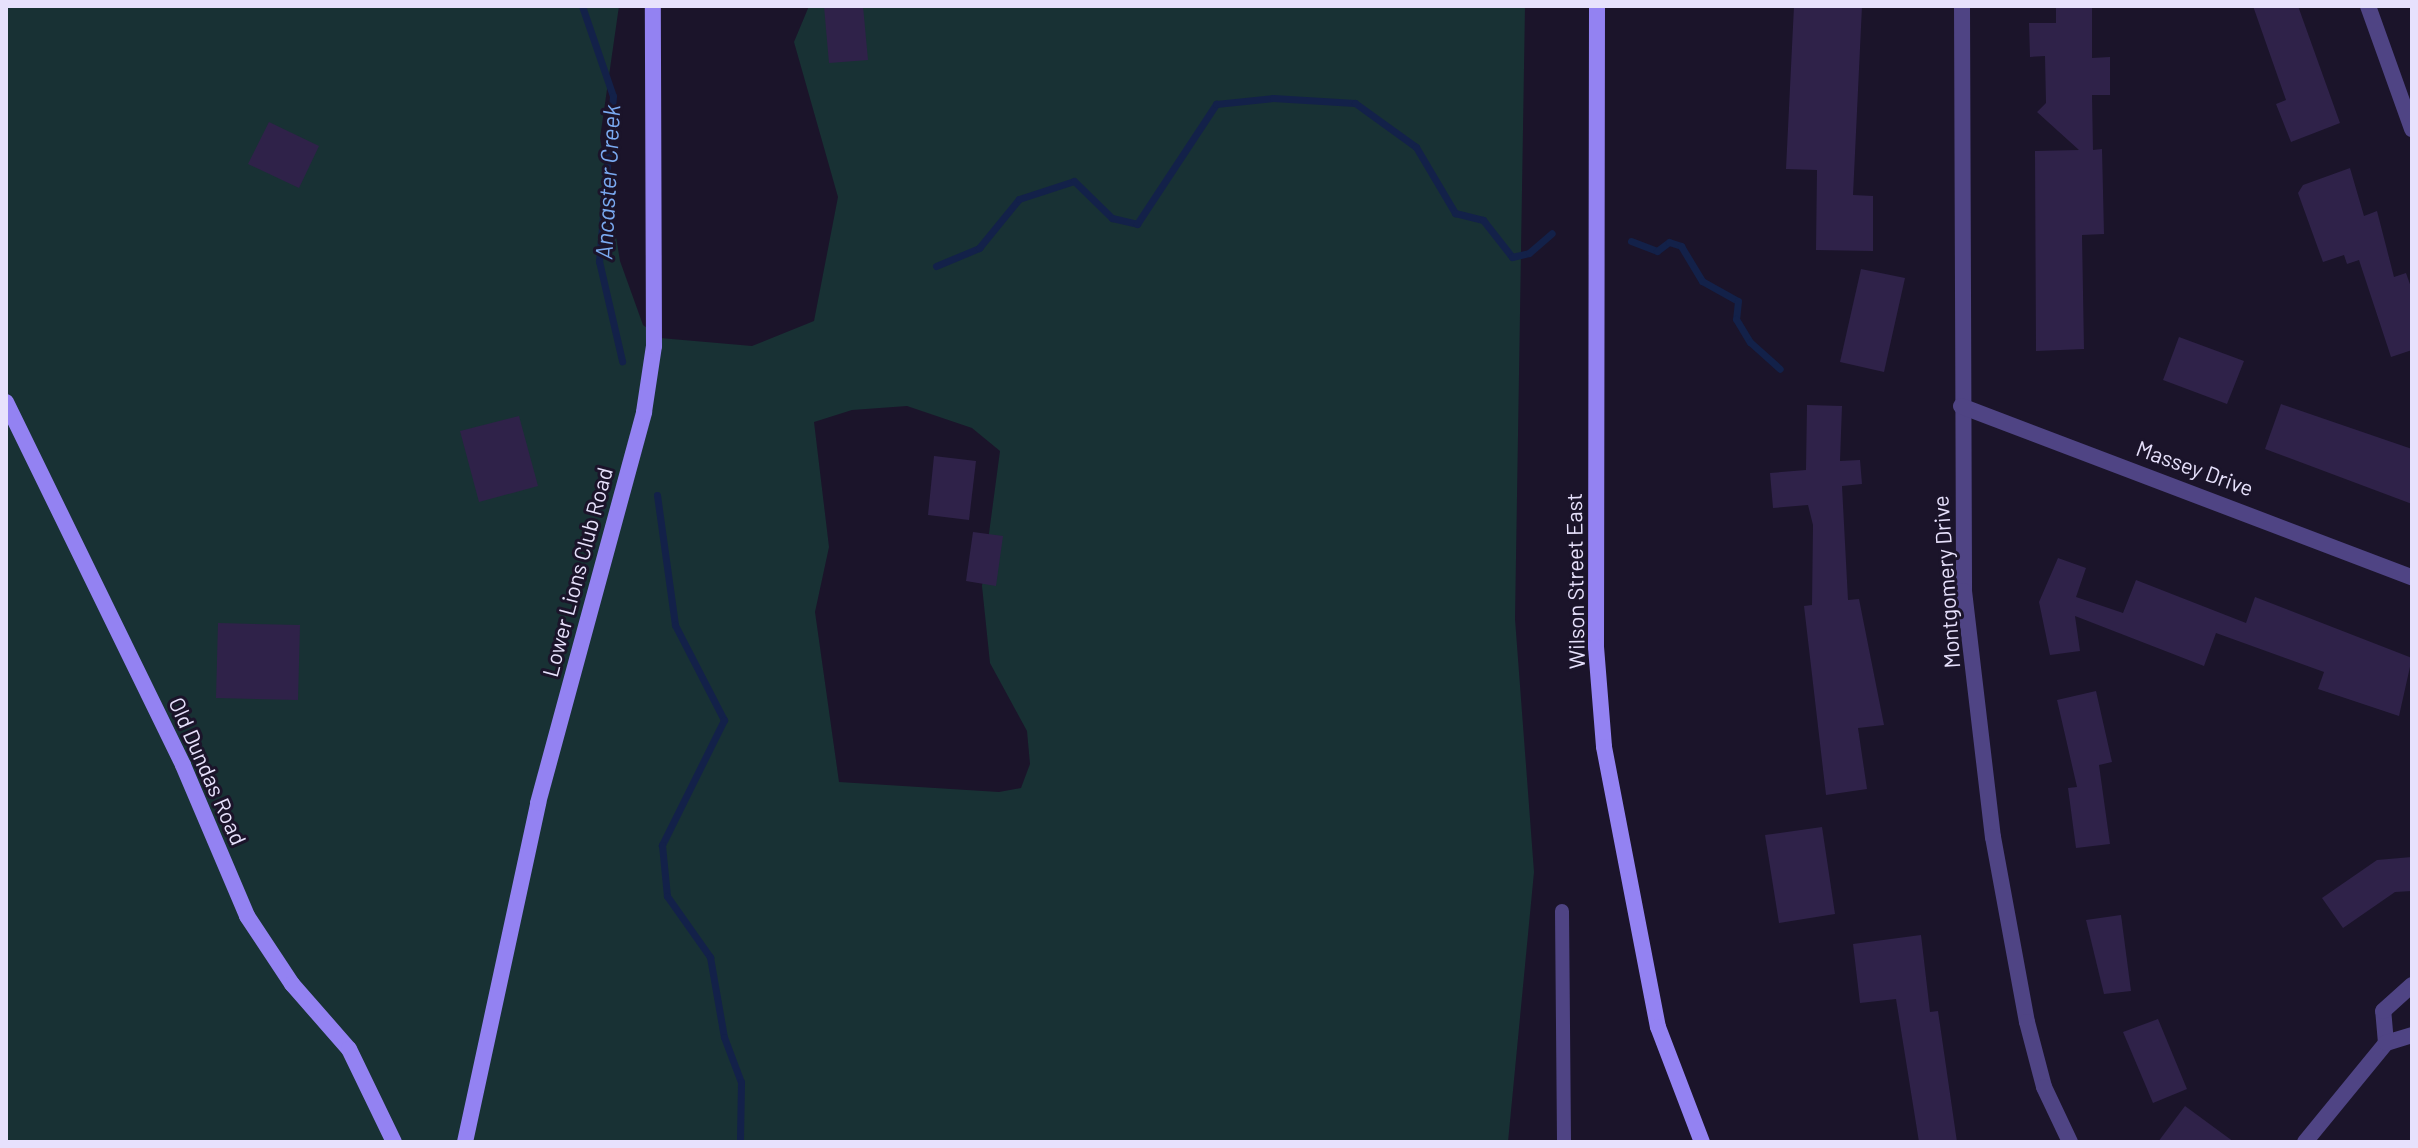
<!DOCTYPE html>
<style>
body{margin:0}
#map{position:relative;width:2418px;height:1148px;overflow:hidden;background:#1b142a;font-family:Barlow,sans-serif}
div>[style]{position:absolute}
.green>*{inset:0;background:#183134}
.stream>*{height:7px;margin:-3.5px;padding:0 3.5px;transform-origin:3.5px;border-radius:3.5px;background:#132149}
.building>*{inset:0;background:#2f2249}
.lane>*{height:14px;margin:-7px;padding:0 7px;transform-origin:7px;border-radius:7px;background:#4f4484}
.street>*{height:16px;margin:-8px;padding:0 8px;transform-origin:8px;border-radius:8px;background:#4f4484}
.secondary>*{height:16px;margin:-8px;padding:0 8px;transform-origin:8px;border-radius:8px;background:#9382f2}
span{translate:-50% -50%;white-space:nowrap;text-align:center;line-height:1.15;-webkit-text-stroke:6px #1b142a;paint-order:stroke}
.street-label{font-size:22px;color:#e7e1fc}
.water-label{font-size:24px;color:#7aaaf1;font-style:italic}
.frame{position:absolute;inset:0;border:8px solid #e7e1fc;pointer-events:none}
</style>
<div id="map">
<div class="green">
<div style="clip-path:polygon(evenodd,6px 6px,619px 6px,600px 138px,620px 261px,643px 325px,660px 338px,752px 346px,814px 321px,838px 197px,794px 42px,809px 6px,1525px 6px,1515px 619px,1534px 872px,1508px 1142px,6px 1142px,6px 6px,907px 406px,972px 428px,1000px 451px,982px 586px,990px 663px,1027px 731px,1030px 764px,1021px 788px,999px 792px,839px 782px,815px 612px,829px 547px,814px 422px,852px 410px,907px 406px)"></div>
</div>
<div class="stream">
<div style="left:582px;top:6px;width:95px;rotate:71deg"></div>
<div style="left:613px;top:96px;width:166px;rotate:94.8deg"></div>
<div style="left:599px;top:261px;width:103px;rotate:77deg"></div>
<div style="left:1631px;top:241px;width:28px;rotate:21deg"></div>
<div style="left:1657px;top:251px;width:15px;rotate:-37deg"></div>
<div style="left:1669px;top:242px;width:13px;rotate:18deg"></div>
<div style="left:1681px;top:246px;width:41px;rotate:59deg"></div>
<div style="left:1702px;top:281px;width:41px;rotate:29.1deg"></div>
<div style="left:1738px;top:301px;width:18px;rotate:96deg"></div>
<div style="left:1736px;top:319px;width:27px;rotate:59deg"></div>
<div style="left:1750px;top:342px;width:40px;rotate:42deg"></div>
<div style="left:936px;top:266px;width:47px;rotate:-22.7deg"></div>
<div style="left:979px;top:248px;width:63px;rotate:-50.8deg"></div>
<div style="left:1019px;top:199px;width:58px;rotate:-18.1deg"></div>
<div style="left:1074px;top:181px;width:53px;rotate:44.2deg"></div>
<div style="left:1112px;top:218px;width:26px;rotate:13deg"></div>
<div style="left:1137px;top:224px;width:144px;rotate:-56.6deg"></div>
<div style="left:1216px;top:104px;width:57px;rotate:-6deg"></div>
<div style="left:1273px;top:98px;width:82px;rotate:3.5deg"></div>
<div style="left:1355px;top:103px;width:75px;rotate:35.8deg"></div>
<div style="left:1416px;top:147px;width:77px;rotate:59.4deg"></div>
<div style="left:1455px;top:213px;width:29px;rotate:14deg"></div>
<div style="left:1483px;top:220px;width:47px;rotate:51.9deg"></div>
<div style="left:1512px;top:257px;width:17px;rotate:-13deg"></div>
<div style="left:1529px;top:253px;width:30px;rotate:-41deg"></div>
<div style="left:657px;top:495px;width:131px;rotate:82.1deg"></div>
<div style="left:675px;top:625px;width:107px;rotate:62.7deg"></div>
<div style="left:724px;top:720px;width:140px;rotate:116.4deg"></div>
<div style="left:662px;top:845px;width:51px;rotate:84.4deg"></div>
<div style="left:667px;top:896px;width:75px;rotate:54.8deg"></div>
<div style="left:710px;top:957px;width:81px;rotate:80.1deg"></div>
<div style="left:724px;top:1037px;width:48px;rotate:69.3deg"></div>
<div style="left:741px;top:1082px;width:60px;rotate:91deg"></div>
</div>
<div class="building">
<div style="clip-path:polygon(824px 6px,863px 6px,868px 60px,829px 63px)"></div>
<div style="clip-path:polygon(1794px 6px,1862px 6px,1853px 195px,1873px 196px,1873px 251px,1816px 250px,1817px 170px,1786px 169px)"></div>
<div style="clip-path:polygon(2056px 6px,2092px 6px,2092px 58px,2110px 57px,2110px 95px,2092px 95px,2093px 150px,2102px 149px,2104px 234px,2082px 235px,2084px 349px,2036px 351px,2035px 151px,2079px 150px,2037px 112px,2046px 103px,2045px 56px,2030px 57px,2029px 23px,2056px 23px)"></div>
<div style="clip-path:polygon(2253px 6px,2298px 6px,2340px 123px,2291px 142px,2276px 104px,2286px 100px)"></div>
<div style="clip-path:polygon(269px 122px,319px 146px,299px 188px,248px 164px)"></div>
<div style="clip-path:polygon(2350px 168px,2364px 216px,2377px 211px,2394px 277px,2406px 273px,2412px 290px,2412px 350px,2391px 357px,2359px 260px,2347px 264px,2344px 255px,2323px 262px,2298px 193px,2303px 185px)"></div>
<div style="clip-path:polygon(1861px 269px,1905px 278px,1884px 372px,1840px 362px)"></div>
<div style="clip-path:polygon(2179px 337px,2244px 361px,2227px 404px,2163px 380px)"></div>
<div style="clip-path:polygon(2281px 404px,2412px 449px,2412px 504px,2265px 449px)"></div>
<div style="clip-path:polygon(1807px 405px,1842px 406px,1840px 461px,1860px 460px,1862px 484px,1842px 486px,1848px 600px,1859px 599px,1884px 725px,1858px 728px,1867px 789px,1826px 795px,1804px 606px,1812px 605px,1813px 525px,1808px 505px,1773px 508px,1770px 473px,1806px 470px)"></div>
<div style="clip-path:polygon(519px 416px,538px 486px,479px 502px,460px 431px)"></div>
<div style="clip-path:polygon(934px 456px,976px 461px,969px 520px,928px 515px)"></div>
<div style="clip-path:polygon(973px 532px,1003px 536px,996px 586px,966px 581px)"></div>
<div style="clip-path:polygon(2058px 558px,2086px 568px,2076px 597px,2123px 613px,2136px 580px,2246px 623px,2255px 597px,2412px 658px,2399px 716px,2318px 689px,2324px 672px,2216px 633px,2204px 666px,2075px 616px,2080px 651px,2050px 655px,2039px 602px)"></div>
<div style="clip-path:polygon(218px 623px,300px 625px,298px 700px,216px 698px)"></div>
<div style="clip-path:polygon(2096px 691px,2112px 762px,2099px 765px,2110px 844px,2076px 848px,2068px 788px,2077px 787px,2057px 700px)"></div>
<div style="clip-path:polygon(1822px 827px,1835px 914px,1779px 923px,1765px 835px)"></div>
<div style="clip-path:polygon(2412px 857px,2412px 891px,2395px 892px,2343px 928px,2322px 898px,2377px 860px)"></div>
<div style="clip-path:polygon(2121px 915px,2131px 991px,2104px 994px,2086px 920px)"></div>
<div style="clip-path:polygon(1921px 935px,1930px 1012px,1938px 1011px,1957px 1142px,1919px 1142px,1896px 999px,1860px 1003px,1853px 944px)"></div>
<div style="clip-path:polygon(2158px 1019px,2187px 1089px,2153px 1103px,2123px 1032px)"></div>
<div style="clip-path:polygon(2185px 1106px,2234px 1142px,2158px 1142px)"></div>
</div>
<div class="lane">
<div style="left:1562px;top:911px;width:231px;rotate:89.5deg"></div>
</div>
<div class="street">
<div style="left:1962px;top:6px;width:585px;rotate:89.8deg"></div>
<div style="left:1964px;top:591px;width:248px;rotate:83.3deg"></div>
<div style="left:1993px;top:837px;width:188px;rotate:79.6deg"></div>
<div style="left:2027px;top:1022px;width:67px;rotate:75.3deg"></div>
<div style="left:2044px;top:1087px;width:61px;rotate:64.7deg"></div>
<div style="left:2368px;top:6px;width:131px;rotate:70.3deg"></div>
<div style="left:1961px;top:406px;width:482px;rotate:20.8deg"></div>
<div style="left:2386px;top:1043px;width:32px;rotate:-95deg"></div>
<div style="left:2383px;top:1011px;width:39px;rotate:-42deg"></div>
<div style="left:2305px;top:1142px;width:128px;rotate:-50.7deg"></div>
<div style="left:2386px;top:1043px;width:27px;rotate:-17deg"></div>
</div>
<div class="secondary">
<div style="left:1597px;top:6px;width:641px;rotate:90.09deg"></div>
<div style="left:1596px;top:647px;width:100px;rotate:85.4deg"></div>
<div style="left:1604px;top:747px;width:285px;rotate:79.1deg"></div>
<div style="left:1658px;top:1027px;width:123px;rotate:69.1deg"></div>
<div style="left:6px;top:402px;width:404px;rotate:64deg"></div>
<div style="left:183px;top:765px;width:164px;rotate:67deg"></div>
<div style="left:247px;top:916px;width:82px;rotate:56.5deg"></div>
<div style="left:292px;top:984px;width:86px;rotate:48.8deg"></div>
<div style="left:349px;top:1049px;width:103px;rotate:64.2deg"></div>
<div style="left:465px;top:1142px;width:347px;rotate:-77.8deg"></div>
<div style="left:538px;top:803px;width:405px;rotate:-74.8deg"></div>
<div style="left:644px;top:412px;width:67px;rotate:-81.4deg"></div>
<div style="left:654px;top:346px;width:340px;rotate:-90.2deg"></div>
</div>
<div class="street-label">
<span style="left:2195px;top:468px;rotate:20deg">Massey Drive</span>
<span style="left:577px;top:572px;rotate:-75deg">Lower Lions Club Road</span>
<span style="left:1575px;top:581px;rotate:-91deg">Wilson Street East</span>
<span style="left:1946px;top:582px;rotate:-94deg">Montgomery Drive</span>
<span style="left:208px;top:771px;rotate:66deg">Old Dundas Road</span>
</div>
<div class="water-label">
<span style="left:607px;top:182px;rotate:-87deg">Ancaster Creek</span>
</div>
<div class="frame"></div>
</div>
